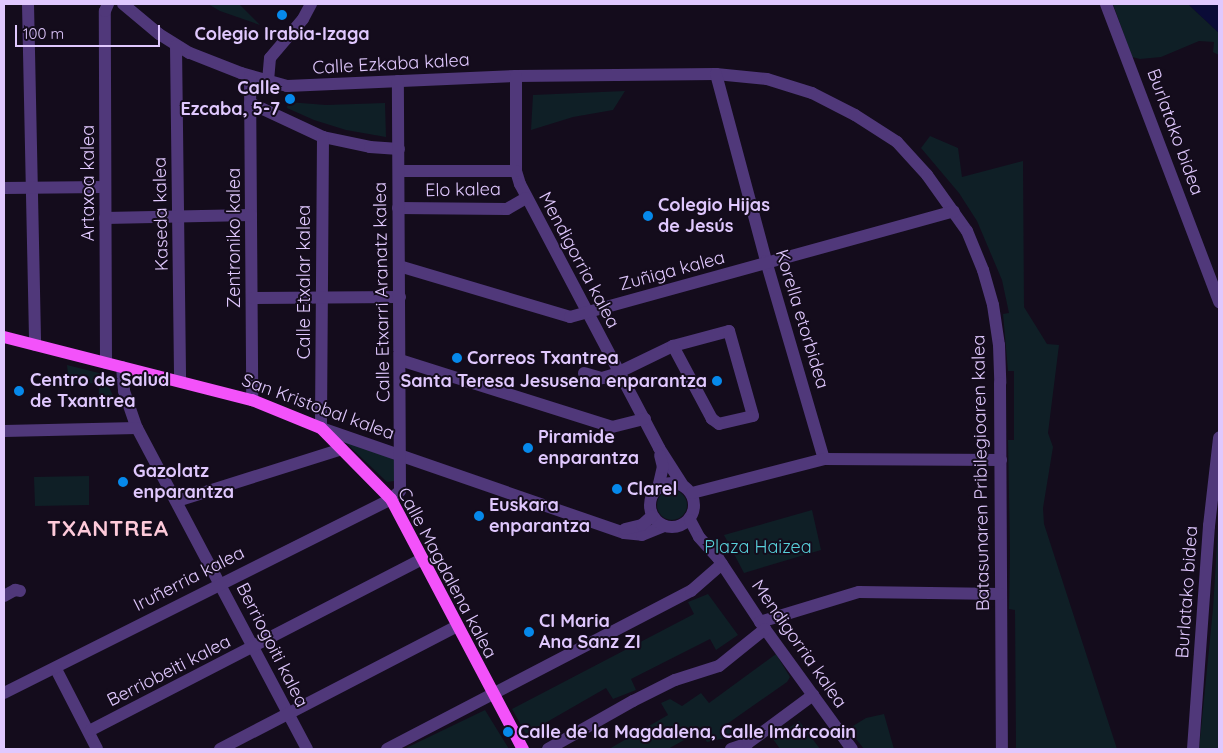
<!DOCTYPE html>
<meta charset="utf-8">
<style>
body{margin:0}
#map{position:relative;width:1223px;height:753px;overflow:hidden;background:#140c1c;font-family:Quicksand,sans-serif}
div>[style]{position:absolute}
.green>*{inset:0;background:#0f1f26}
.round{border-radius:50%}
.water>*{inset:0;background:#0a0b37}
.minor>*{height:12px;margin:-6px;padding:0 6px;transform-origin:6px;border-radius:6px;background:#50387a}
.minor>.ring{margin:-6px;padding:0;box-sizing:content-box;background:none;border:12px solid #50387a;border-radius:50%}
.major>*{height:12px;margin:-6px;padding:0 6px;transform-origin:6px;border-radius:6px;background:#f352fa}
.dots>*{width:14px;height:14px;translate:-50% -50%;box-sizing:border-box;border:2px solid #140c1c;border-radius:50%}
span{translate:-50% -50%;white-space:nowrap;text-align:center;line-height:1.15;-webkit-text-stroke:4px #140c1c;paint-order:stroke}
.poi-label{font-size:18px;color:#e0c8fe;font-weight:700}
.right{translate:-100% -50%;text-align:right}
.left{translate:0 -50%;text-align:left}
.street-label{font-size:18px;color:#e0c8fe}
.park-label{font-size:18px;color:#58d0da}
.district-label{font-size:22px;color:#fecada;font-weight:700;letter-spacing:1px}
.frame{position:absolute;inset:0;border:5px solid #e0c8fe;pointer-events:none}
.scale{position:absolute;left:15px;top:25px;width:145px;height:22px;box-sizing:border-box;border:2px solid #e0c8fe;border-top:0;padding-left:6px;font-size:15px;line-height:18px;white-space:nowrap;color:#e0c8fe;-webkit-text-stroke:4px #140c1c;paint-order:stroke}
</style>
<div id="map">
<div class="green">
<div style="clip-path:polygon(208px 4px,239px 4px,260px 25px,220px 11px)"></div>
<div style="clip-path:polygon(1113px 4px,1188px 4px,1219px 33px,1219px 55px,1213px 52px,1214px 42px,1199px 41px,1161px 57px,1140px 59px,1132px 57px)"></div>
<div style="clip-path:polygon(625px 91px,613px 110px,573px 117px,531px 130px,533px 95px)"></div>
<div style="clip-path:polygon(288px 102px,326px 105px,385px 103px,386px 137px,346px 130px,314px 120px,287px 108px)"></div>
<div style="clip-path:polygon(930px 136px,958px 148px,962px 177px,1023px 161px,1024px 307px,1047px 344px,1059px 345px,1048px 433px,1053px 447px,1043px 508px,1044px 524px,1117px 749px,1016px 749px,1015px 610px,1009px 609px,1010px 553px,1008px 440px,1014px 440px,1014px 371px,1008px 371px,1003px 314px,1009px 313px,1002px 280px,977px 221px,959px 193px,921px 148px)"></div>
<div style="clip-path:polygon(67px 365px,103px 374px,114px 398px,99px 398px,99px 383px,69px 384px)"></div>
<div style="clip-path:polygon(345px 442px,387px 455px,394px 460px,394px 481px,387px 482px)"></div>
<div style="clip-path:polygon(89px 476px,89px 505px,35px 506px,34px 477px)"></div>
<div class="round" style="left:657px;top:490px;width:30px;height:30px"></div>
<div style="clip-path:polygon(812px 510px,821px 550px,744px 573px,724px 535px)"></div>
<div style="clip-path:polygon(1219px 511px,1219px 749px,1199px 749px,1213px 609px)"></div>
<div style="clip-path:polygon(708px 594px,738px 635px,716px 650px,710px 639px,631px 679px,636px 690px,613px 699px,606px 688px,526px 734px,512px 709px,694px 614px,688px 602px)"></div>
<div style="clip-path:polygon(776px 654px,790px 677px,787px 682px,727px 724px,735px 736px,707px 742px,700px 731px,668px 749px,609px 749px,668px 715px,661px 703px,670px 699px,682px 706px,701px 693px,709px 703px)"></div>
<div style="clip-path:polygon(485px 710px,509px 749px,404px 749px)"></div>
<div style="clip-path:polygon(884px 714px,894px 749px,864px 749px,848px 729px,866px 718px)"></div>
<div style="clip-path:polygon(799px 721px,820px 749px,780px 749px,773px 739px)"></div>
</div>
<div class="water">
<div style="clip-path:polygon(1188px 4px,1219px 4px,1219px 33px)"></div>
</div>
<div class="minor">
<div style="left:28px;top:4px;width:341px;rotate:88.8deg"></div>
<div style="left:123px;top:4px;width:47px;rotate:39.8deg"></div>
<div style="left:159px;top:34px;width:36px;rotate:32deg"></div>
<div style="left:190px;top:53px;width:55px;rotate:21.4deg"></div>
<div style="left:241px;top:73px;width:48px;rotate:15.8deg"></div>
<div style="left:287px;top:86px;width:229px;rotate:-2.5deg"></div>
<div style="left:516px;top:76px;width:200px;rotate:-0.6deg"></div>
<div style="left:716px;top:74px;width:51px;rotate:5.6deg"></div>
<div style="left:767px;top:79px;width:47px;rotate:17.3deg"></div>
<div style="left:812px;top:93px;width:48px;rotate:27.1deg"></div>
<div style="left:855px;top:115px;width:50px;rotate:32.7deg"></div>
<div style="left:897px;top:142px;width:45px;rotate:47.7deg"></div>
<div style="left:927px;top:175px;width:69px;rotate:54.5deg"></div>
<div style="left:967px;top:231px;width:42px;rotate:67.7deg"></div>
<div style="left:983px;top:270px;width:36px;rotate:74deg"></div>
<div style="left:993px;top:305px;width:40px;rotate:81.5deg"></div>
<div style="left:999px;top:345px;width:38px;rotate:88deg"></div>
<div style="left:1000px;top:383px;width:366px;rotate:89.7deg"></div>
<div style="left:1106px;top:4px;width:319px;rotate:69.2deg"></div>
<div style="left:176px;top:46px;width:335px;rotate:89.3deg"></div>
<div style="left:716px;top:74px;width:194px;rotate:75deg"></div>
<div style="left:766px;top:261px;width:206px;rotate:73.7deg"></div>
<div style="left:250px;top:76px;width:324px;rotate:89.6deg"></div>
<div style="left:516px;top:76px;width:95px;rotate:90deg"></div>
<div style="left:516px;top:171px;width:14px;rotate:73deg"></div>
<div style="left:520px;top:184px;width:298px;rotate:62.2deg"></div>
<div style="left:659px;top:448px;width:43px;rotate:57.4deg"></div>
<div style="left:268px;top:81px;width:23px;rotate:-85deg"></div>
<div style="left:270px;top:58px;width:51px;rotate:-49.8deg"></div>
<div style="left:303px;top:19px;width:17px;rotate:-62deg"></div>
<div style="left:250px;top:103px;width:81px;rotate:25deg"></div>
<div style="left:323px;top:137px;width:48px;rotate:12deg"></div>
<div style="left:370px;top:147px;width:29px;rotate:4deg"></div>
<div style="left:323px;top:137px;width:291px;rotate:90.4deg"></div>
<div style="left:321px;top:428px;width:321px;rotate:19.1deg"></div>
<div style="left:624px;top:533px;width:18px;rotate:6deg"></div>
<div style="left:642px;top:535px;width:24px;rotate:-22deg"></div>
<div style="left:399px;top:171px;width:117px"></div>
<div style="left:4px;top:188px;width:101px;rotate:-0.6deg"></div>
<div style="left:398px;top:208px;width:109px;rotate:0.5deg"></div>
<div style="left:507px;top:209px;width:22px;rotate:-30deg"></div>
<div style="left:105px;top:218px;width:146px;rotate:-1.2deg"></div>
<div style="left:399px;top:266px;width:178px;rotate:16.6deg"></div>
<div style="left:570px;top:317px;width:398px;rotate:-15.4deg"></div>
<div style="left:252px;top:298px;width:148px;rotate:-0.4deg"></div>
<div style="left:400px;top:360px;width:222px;rotate:17.5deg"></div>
<div style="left:612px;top:427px;width:34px;rotate:-14deg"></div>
<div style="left:106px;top:363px;width:352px;rotate:-90.2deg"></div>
<div style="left:105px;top:11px;width:8px;rotate:-67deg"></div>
<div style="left:122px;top:367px;width:24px;rotate:85deg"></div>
<div style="left:124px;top:391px;width:39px;rotate:71deg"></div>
<div style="left:137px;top:428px;width:363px;rotate:62.1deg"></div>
<div style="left:584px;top:373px;width:19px;rotate:16deg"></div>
<div style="left:602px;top:378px;width:14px;rotate:-17deg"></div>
<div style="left:615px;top:374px;width:64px;rotate:-25.8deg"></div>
<div style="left:673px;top:346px;width:58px;rotate:-15deg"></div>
<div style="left:729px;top:331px;width:88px;rotate:74.2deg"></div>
<div style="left:753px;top:416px;width:35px;rotate:167deg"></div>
<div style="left:719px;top:424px;width:9px;rotate:-144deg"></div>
<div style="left:712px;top:419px;width:83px;rotate:-118.1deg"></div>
<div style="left:4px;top:431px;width:133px;rotate:-1.3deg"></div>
<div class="ring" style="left:650px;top:483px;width:32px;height:32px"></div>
<div style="left:658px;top:488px;width:22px;rotate:-77deg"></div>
<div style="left:663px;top:467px;width:12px;rotate:-104deg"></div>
<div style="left:692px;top:493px;width:136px;rotate:-14.4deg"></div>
<div style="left:824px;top:459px;width:177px;rotate:0.3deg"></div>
<div style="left:177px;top:501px;width:173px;rotate:-17.5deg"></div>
<div style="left:690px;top:520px;width:19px;rotate:62deg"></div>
<div style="left:699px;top:537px;width:28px;rotate:48deg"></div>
<div style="left:718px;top:558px;width:85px;rotate:56.5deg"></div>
<div style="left:765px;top:629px;width:148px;rotate:54.1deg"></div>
<div style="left:625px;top:529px;width:17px;rotate:-13deg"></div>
<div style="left:642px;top:525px;width:13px;rotate:-42deg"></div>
<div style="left:4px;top:596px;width:13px;rotate:-29deg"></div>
<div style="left:15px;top:590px;width:5px;rotate:11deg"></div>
<div style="left:760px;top:622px;width:103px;rotate:-16.9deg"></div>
<div style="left:859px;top:592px;width:142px;rotate:0.8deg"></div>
<div style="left:58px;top:673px;width:85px;rotate:62.8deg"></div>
<div style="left:4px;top:693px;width:433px;rotate:-26.6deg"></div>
<div style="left:391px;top:499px;width:12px;rotate:-42deg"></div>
<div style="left:400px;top:491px;width:410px;rotate:-90.3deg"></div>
<div style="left:91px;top:730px;width:373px;rotate:-27.3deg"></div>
<div style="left:220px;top:749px;width:267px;rotate:-27.4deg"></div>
<div style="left:387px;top:749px;width:343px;rotate:-27.5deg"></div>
<div style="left:691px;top:591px;width:41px;rotate:-41.1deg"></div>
<div style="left:548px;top:749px;width:98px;rotate:-29.5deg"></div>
<div style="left:633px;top:701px;width:47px;rotate:-26.6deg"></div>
<div style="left:675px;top:680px;width:46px;rotate:-17.7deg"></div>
<div style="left:719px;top:666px;width:59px;rotate:-38.8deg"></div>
<div style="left:731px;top:749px;width:18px;rotate:-19deg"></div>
<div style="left:748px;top:743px;width:81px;rotate:-36.4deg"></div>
<div style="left:1193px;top:749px;width:224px;rotate:-85.9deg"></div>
<div style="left:1209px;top:526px;width:89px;rotate:-83.5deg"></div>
</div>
<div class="major">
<div style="left:4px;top:337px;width:256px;rotate:14.3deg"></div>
<div style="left:252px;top:400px;width:74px;rotate:22.1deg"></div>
<div style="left:321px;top:428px;width:100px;rotate:45.4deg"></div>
<div style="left:391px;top:499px;width:283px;rotate:62.2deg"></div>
</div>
<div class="dots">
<div style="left:282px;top:15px;background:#0689eb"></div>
<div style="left:290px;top:99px;background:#0689eb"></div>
<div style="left:648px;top:216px;background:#0689eb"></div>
<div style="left:457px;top:358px;background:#0689eb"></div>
<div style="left:717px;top:381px;background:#0689eb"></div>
<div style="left:19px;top:391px;background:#0689eb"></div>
<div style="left:528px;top:448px;background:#0689eb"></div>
<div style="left:123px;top:482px;background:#0689eb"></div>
<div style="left:617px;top:489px;background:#0689eb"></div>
<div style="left:479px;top:516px;background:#0689eb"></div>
<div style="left:529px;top:632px;background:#0689eb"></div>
<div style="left:508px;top:732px;background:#0689eb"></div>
</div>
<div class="poi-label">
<span style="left:282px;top:34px">Colegio Irabia-Izaga</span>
<span class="right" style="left:280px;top:99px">Calle<br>Ezcaba, 5-7</span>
<span class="left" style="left:658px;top:216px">Colegio Hijas<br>de Jesús</span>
<span class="left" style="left:467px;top:358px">Correos Txantrea</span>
<span class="left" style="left:30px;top:391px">Centro de Salud<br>de Txantrea</span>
<span class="right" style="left:707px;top:381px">Santa Teresa Jesusena enparantza</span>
<span class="left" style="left:538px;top:448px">Piramide<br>enparantza</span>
<span class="left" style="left:133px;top:482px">Gazolatz<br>enparantza</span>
<span class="left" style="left:627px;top:489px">Clarel</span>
<span class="left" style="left:489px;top:516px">Euskara<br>enparantza</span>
<span class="left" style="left:539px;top:632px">CI Maria<br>Ana Sanz ZI</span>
<span class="left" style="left:518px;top:732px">Calle de la Magdalena, Calle Imárcoain</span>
</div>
<div class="street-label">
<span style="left:391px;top:64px;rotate:-3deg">Calle Ezkaba kalea</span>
<span style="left:1175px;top:132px;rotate:70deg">Burlatako bidea</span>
<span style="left:88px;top:183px;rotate:-90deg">Artaxoa kalea</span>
<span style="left:463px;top:190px;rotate:-1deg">Elo kalea</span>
<span style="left:161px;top:214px;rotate:-91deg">Kaseda kalea</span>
<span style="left:234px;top:238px;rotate:-90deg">Zentroniko kalea</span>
<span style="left:579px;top:260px;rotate:62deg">Mendigorria kalea</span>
<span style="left:672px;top:271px;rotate:-15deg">Zuñiga kalea</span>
<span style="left:304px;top:282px;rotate:-90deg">Calle Etxalar kalea</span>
<span style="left:382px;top:292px;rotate:-91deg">Calle Etxarri Aranatz kalea</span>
<span style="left:802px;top:319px;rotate:73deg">Korella etorbidea</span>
<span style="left:318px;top:407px;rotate:20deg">San Kristobal kalea</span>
<span style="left:981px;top:473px;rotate:-91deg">Batasunaren Pribilegioaren kalea</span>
<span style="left:447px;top:573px;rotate:62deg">Calle Magdalena kalea</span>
<span style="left:189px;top:579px;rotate:-27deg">Iruñerria kalea</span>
<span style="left:1187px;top:592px;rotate:-86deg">Burlatako bidea</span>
<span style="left:799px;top:644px;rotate:55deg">Mendigorria kalea</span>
<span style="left:272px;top:645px;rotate:63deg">Berriogoiti kalea</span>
<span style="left:169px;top:671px;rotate:-27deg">Berriobeiti kalea</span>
</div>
<div class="park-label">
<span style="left:758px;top:547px">Plaza Haizea</span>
</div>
<div class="district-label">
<span style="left:108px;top:529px">TXANTREA</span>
</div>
<div class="frame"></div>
<div class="scale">100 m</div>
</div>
